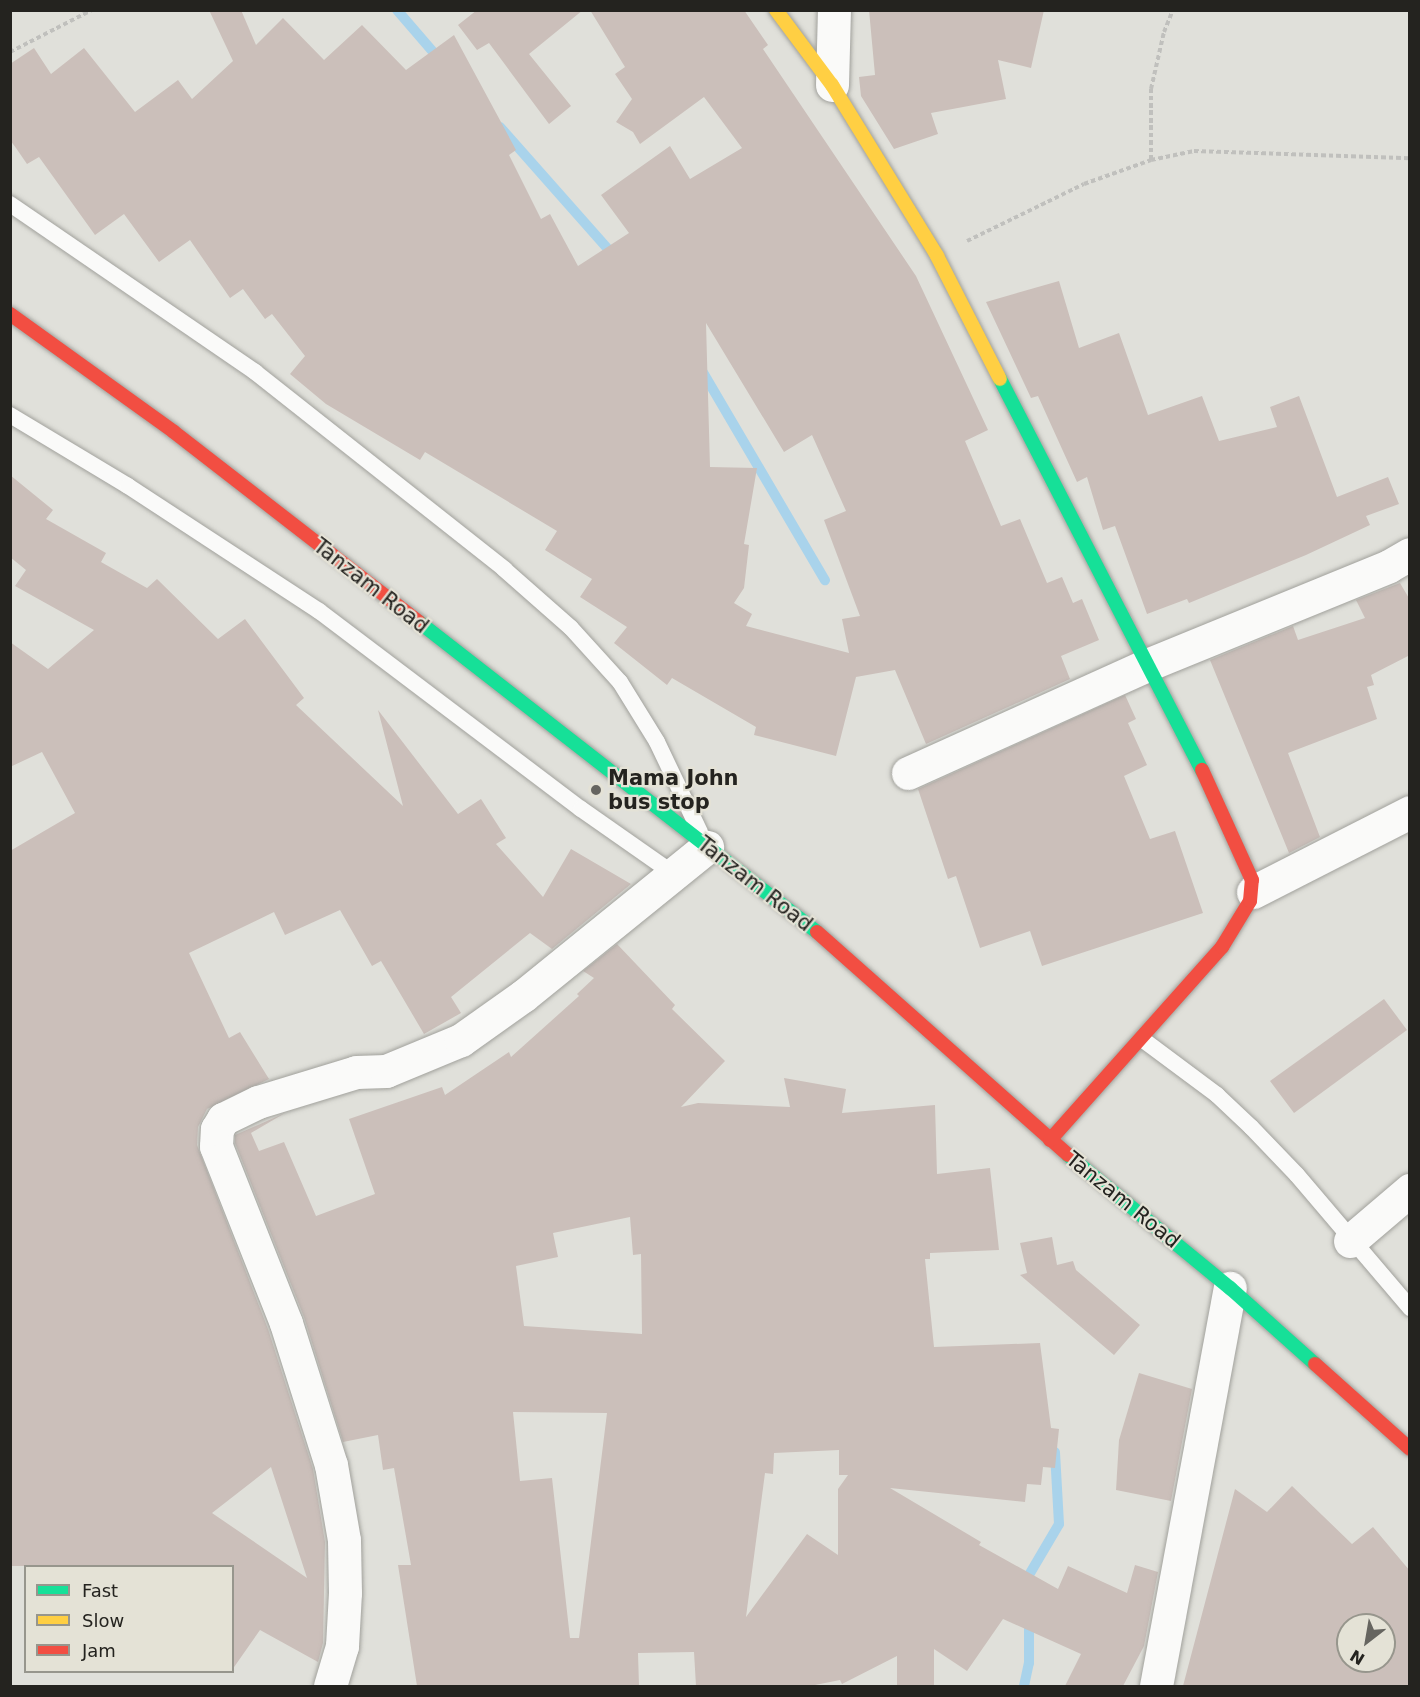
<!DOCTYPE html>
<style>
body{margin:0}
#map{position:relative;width:1420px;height:1697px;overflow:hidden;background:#e0e0da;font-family:"DejaVu Sans",sans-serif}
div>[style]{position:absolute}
.stream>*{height:10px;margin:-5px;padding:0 5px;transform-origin:5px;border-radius:5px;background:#a9d3eb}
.building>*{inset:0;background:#cbbfba}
.path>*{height:4px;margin-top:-2px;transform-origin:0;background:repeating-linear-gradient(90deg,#c0c0bd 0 4.5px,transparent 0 7.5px)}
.roads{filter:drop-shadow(0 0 2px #a1a19c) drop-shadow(0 0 2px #a1a19c)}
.lane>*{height:16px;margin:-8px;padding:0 8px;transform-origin:8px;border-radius:8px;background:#fafaf9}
.street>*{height:33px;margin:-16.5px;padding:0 16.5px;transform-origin:16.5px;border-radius:16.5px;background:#fafaf9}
.fast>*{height:14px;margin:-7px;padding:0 7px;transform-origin:7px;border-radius:7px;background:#16e098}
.slow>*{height:14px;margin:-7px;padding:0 7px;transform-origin:7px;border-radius:7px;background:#ffcf43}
.jam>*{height:14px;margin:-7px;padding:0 7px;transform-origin:7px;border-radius:7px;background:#f24e42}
.dots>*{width:16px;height:16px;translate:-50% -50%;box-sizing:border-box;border:3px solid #e4e2d6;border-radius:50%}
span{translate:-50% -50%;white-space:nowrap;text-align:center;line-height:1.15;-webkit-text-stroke:4.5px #e4e2d6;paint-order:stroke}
.street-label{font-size:21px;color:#24231f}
.poi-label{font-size:21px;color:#24231f;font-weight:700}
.left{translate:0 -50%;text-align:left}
.frame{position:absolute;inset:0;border:12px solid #24231f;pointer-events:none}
.legend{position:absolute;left:24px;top:1565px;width:210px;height:108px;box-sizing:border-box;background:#e4e2d6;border:2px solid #97968d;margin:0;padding:8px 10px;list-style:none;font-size:18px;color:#24231f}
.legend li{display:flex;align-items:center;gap:12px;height:30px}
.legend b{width:30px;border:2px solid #97968d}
.north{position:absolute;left:1336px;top:1613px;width:60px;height:60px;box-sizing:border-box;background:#e4e2d6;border:2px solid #97968d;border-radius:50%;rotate:211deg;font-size:16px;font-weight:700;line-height:24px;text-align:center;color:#24231f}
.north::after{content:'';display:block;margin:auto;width:21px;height:27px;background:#666560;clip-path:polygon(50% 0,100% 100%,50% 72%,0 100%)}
</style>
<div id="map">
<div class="stream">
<div style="left:397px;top:10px;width:66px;rotate:49.3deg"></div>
<div style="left:500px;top:127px;width:174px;rotate:48.5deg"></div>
<div style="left:701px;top:369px;width:245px;rotate:59.6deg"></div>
<div style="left:1029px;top:1587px;width:12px;rotate:-90deg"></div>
<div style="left:1029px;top:1575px;width:59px;rotate:-59.5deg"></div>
<div style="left:1059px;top:1524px;width:72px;rotate:-93.2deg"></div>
<div style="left:1024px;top:1686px;width:24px;rotate:-78deg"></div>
<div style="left:1029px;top:1663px;width:46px;rotate:-90deg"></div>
</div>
<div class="building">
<div style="clip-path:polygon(evenodd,209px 10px,241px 10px,256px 45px,283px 18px,324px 60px,362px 25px,406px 70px,454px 35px,516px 150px,509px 155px,541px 219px,550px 214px,578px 266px,629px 233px,601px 195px,670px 146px,690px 179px,742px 148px,704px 97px,640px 144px,633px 132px,616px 122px,632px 99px,615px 74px,625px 67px,590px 10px,744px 10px,768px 45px,763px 49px,916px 276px,988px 430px,965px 441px,1001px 526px,1020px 519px,1047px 583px,1062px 577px,1073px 603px,1082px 599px,1099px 640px,1061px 656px,1070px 679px,926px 744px,895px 670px,856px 677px,836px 756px,754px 735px,756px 727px,672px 678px,667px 685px,614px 643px,627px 627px,580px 597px,592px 579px,545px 550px,557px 531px,425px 452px,420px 460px,326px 404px,290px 374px,305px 356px,272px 314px,265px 319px,243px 289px,230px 298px,190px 240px,159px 262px,124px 214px,95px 235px,39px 157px,27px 164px,16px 148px,10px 140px,10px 64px,34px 48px,51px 74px,84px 48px,135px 112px,178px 80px,192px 99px,233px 61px,209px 10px,706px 323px,784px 452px,812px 435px,846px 511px,824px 520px,860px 616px,842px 619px,849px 653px,746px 626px,752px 614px,734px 603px,744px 588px,749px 545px,744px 544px,757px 468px,710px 467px,706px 323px)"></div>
<div style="clip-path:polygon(477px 10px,583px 10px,529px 54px,571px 106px,549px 124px,489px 43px,477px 50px,458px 25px)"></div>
<div style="clip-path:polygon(869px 10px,1044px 10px,1031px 68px,998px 60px,1006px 99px,931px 113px,938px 134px,894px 149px,861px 96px,859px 77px,875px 75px)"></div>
<div style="clip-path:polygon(1059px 281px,1079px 348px,1119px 333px,1148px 415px,1202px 396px,1219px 441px,1277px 427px,1270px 407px,1299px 396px,1337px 497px,1388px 477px,1399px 504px,1366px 516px,1370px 525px,1306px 555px,1189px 603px,1187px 599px,1147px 614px,1115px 526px,1103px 530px,1087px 477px,1077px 482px,1038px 396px,1031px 398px,986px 302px)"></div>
<div style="clip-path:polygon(evenodd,10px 475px,53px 510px,46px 519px,106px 553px,101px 562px,147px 588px,157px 579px,218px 639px,245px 619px,304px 698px,296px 705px,403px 806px,378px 710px,458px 814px,481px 799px,506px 838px,496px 844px,543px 897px,571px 849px,631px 884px,552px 949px,530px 933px,451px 997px,461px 1013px,424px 1034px,381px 961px,372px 966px,340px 910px,285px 935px,274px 912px,189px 953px,229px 1038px,240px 1032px,269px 1079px,207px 1109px,198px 1127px,197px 1145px,268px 1329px,313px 1469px,325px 1542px,323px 1643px,318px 1662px,260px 1630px,232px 1670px,232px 1566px,10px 1566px,10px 851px,75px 813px,42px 752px,10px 767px,10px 642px,48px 669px,94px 630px,15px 586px,26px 570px,10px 557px,10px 475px,271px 1467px,307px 1578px,212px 1513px,271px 1467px)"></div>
<div style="clip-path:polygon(1400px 583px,1410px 600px,1410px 655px,1371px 675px,1374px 685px,1367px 687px,1377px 719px,1288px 753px,1320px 837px,1289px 853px,1210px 660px,1293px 626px,1298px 640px,1365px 618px,1356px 600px)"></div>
<div style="clip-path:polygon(1125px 695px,1136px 719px,1128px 723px,1147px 765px,1124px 776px,1150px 839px,1175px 831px,1203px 913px,1042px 966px,1030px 931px,980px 948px,956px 876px,948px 879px,918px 789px)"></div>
<div style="clip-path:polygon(evenodd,617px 944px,675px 1005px,672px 1009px,725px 1061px,681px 1107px,698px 1103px,790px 1107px,784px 1078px,846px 1089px,842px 1113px,935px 1105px,937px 1174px,990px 1168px,999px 1250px,930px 1253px,930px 1259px,925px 1259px,934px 1347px,1040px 1343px,1051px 1428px,1059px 1429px,1055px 1468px,1043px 1467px,1041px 1485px,1027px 1484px,1025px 1502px,890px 1488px,981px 1542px,979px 1545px,1058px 1589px,1068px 1566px,1127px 1593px,1135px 1565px,1158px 1572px,1144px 1646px,1123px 1686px,1065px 1686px,1081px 1654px,1003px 1619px,967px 1671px,934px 1649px,934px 1686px,897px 1686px,897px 1656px,842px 1684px,840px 1680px,810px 1686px,696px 1686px,694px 1652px,638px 1653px,639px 1686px,417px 1686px,398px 1565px,411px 1565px,394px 1468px,383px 1470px,378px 1435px,343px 1442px,304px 1317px,235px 1143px,235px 1135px,285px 1113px,251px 1133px,259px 1151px,284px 1142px,316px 1216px,375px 1194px,349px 1119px,442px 1087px,445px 1095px,509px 1052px,511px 1057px,579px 996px,577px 994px,594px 978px,583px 971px,617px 944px,630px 1217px,633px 1255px,641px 1254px,642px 1334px,524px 1326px,516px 1266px,558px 1257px,553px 1233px,630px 1217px,617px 944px,513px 1412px,607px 1413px,579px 1638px,570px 1638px,552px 1478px,520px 1481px,513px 1412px,617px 944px,839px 1450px,839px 1475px,848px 1475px,838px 1489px,838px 1555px,807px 1534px,746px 1617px,765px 1473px,773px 1474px,774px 1453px,839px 1450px)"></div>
<div style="clip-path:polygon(1384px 999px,1407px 1030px,1294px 1113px,1270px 1081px)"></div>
<div style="clip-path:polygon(1052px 1237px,1057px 1265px,1073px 1261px,1076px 1270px,1140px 1325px,1114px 1355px,1020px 1275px,1027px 1273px,1020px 1243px)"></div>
<div style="clip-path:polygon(1139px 1373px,1192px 1389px,1171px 1501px,1116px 1490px,1119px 1440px)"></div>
<div style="clip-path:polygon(evenodd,1292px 1486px,1352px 1544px,1373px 1527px,1410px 1571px,1410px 1686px,1183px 1686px,1235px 1489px,1267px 1512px,1292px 1486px,1348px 1625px,1384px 1625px,1384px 1661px,1348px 1661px,1348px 1625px)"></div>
</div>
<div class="path">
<div style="left:10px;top:52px;width:92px;rotate:-27.1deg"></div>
<div style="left:1151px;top:160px;width:71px;rotate:-90deg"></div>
<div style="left:1151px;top:89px;width:58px;rotate:-77.2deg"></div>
<div style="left:1164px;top:32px;width:24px;rotate:-68deg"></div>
<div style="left:967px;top:241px;width:130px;rotate:-26deg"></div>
<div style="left:1084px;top:184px;width:71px;rotate:-19.7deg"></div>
<div style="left:1151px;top:160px;width:44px;rotate:-11.8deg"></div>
<div style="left:1194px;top:151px;width:216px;rotate:1.9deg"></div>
</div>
<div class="roads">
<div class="lane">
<div style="left:10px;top:204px;width:297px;rotate:34.4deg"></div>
<div style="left:255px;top:372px;width:318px;rotate:38.3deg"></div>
<div style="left:504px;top:569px;width:89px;rotate:41.4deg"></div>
<div style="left:571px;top:628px;width:73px;rotate:47.8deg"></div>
<div style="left:620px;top:682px;width:70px;rotate:58.3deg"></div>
<div style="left:657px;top:742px;width:100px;rotate:64.5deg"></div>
<div style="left:10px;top:415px;width:138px;rotate:31deg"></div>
<div style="left:128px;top:486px;width:228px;rotate:33.2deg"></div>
<div style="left:319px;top:611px;width:328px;rotate:37.1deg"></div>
<div style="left:581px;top:809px;width:113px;rotate:35deg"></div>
<div style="left:1142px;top:1039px;width:94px;rotate:36.7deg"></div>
<div style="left:1217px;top:1095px;width:47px;rotate:43.3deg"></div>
<div style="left:1251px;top:1127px;width:66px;rotate:46.2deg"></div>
<div style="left:1297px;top:1175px;width:175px;rotate:49.6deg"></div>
</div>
<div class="street">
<div style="left:832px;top:85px;width:75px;rotate:-88.5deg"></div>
<div style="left:908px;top:773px;width:262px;rotate:-24.3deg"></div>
<div style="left:1147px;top:665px;width:261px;rotate:-22.2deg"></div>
<div style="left:1389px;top:566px;width:24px;rotate:-30deg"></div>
<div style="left:1253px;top:892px;width:176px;rotate:-27deg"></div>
<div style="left:1350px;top:1241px;width:79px;rotate:-40.4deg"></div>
<div style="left:330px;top:1686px;width:42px;rotate:-73.3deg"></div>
<div style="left:342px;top:1646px;width:53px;rotate:-86.8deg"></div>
<div style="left:345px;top:1593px;width:53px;rotate:-91.1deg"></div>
<div style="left:344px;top:1540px;width:76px;rotate:-99.8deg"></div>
<div style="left:331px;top:1465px;width:149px;rotate:-107.6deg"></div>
<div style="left:286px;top:1323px;width:190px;rotate:-111.6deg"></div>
<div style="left:216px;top:1146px;width:17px;rotate:-87deg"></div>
<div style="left:217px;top:1129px;width:12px;rotate:-59deg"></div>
<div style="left:223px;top:1119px;width:39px;rotate:-26deg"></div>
<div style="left:258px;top:1102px;width:102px;rotate:-17deg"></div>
<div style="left:356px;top:1072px;width:30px;rotate:-2deg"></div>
<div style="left:386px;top:1071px;width:81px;rotate:-22.5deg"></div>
<div style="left:461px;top:1040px;width:76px;rotate:-35.4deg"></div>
<div style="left:523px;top:996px;width:237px;rotate:-39deg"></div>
<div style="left:1156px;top:1686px;width:405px;rotate:-79.5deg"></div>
</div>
<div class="fast">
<div style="left:1000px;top:379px;width:440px;rotate:62.7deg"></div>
<div style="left:419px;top:622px;width:504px;rotate:37.91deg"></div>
<div style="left:1068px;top:1155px;width:210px;rotate:39.4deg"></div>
<div style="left:1230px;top:1288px;width:114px;rotate:41.8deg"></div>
</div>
<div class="slow">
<div style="left:776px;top:10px;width:94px;rotate:53.3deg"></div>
<div style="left:832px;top:85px;width:201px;rotate:58.4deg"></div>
<div style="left:937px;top:256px;width:138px;rotate:62.9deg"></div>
</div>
<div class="jam">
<div style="left:10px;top:314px;width:202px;rotate:35.7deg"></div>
<div style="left:174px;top:432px;width:310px;rotate:37.8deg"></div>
<div style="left:817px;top:932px;width:336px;rotate:41.6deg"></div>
<div style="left:1050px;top:1140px;width:259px;rotate:-48.3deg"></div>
<div style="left:1222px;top:947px;width:54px;rotate:-58.7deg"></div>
<div style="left:1250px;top:901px;width:21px;rotate:-85deg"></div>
<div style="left:1252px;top:880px;width:121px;rotate:-114.4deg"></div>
<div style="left:1315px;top:1364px;width:127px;rotate:41.8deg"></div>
</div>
</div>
<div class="dots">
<div style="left:596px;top:790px;background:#666560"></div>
</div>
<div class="street-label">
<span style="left:371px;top:586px;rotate:38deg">Tanzam Road</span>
<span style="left:755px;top:884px;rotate:38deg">Tanzam Road</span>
<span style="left:1123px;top:1200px;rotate:39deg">Tanzam Road</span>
</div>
<div class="poi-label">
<span class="left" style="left:608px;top:790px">Mama John<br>bus stop</span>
</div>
<div class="frame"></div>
<ul class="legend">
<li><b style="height:8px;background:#16e098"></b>Fast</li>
<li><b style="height:8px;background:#ffcf43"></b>Slow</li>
<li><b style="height:8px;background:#f24e42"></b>Jam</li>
</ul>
<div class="north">N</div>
</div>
